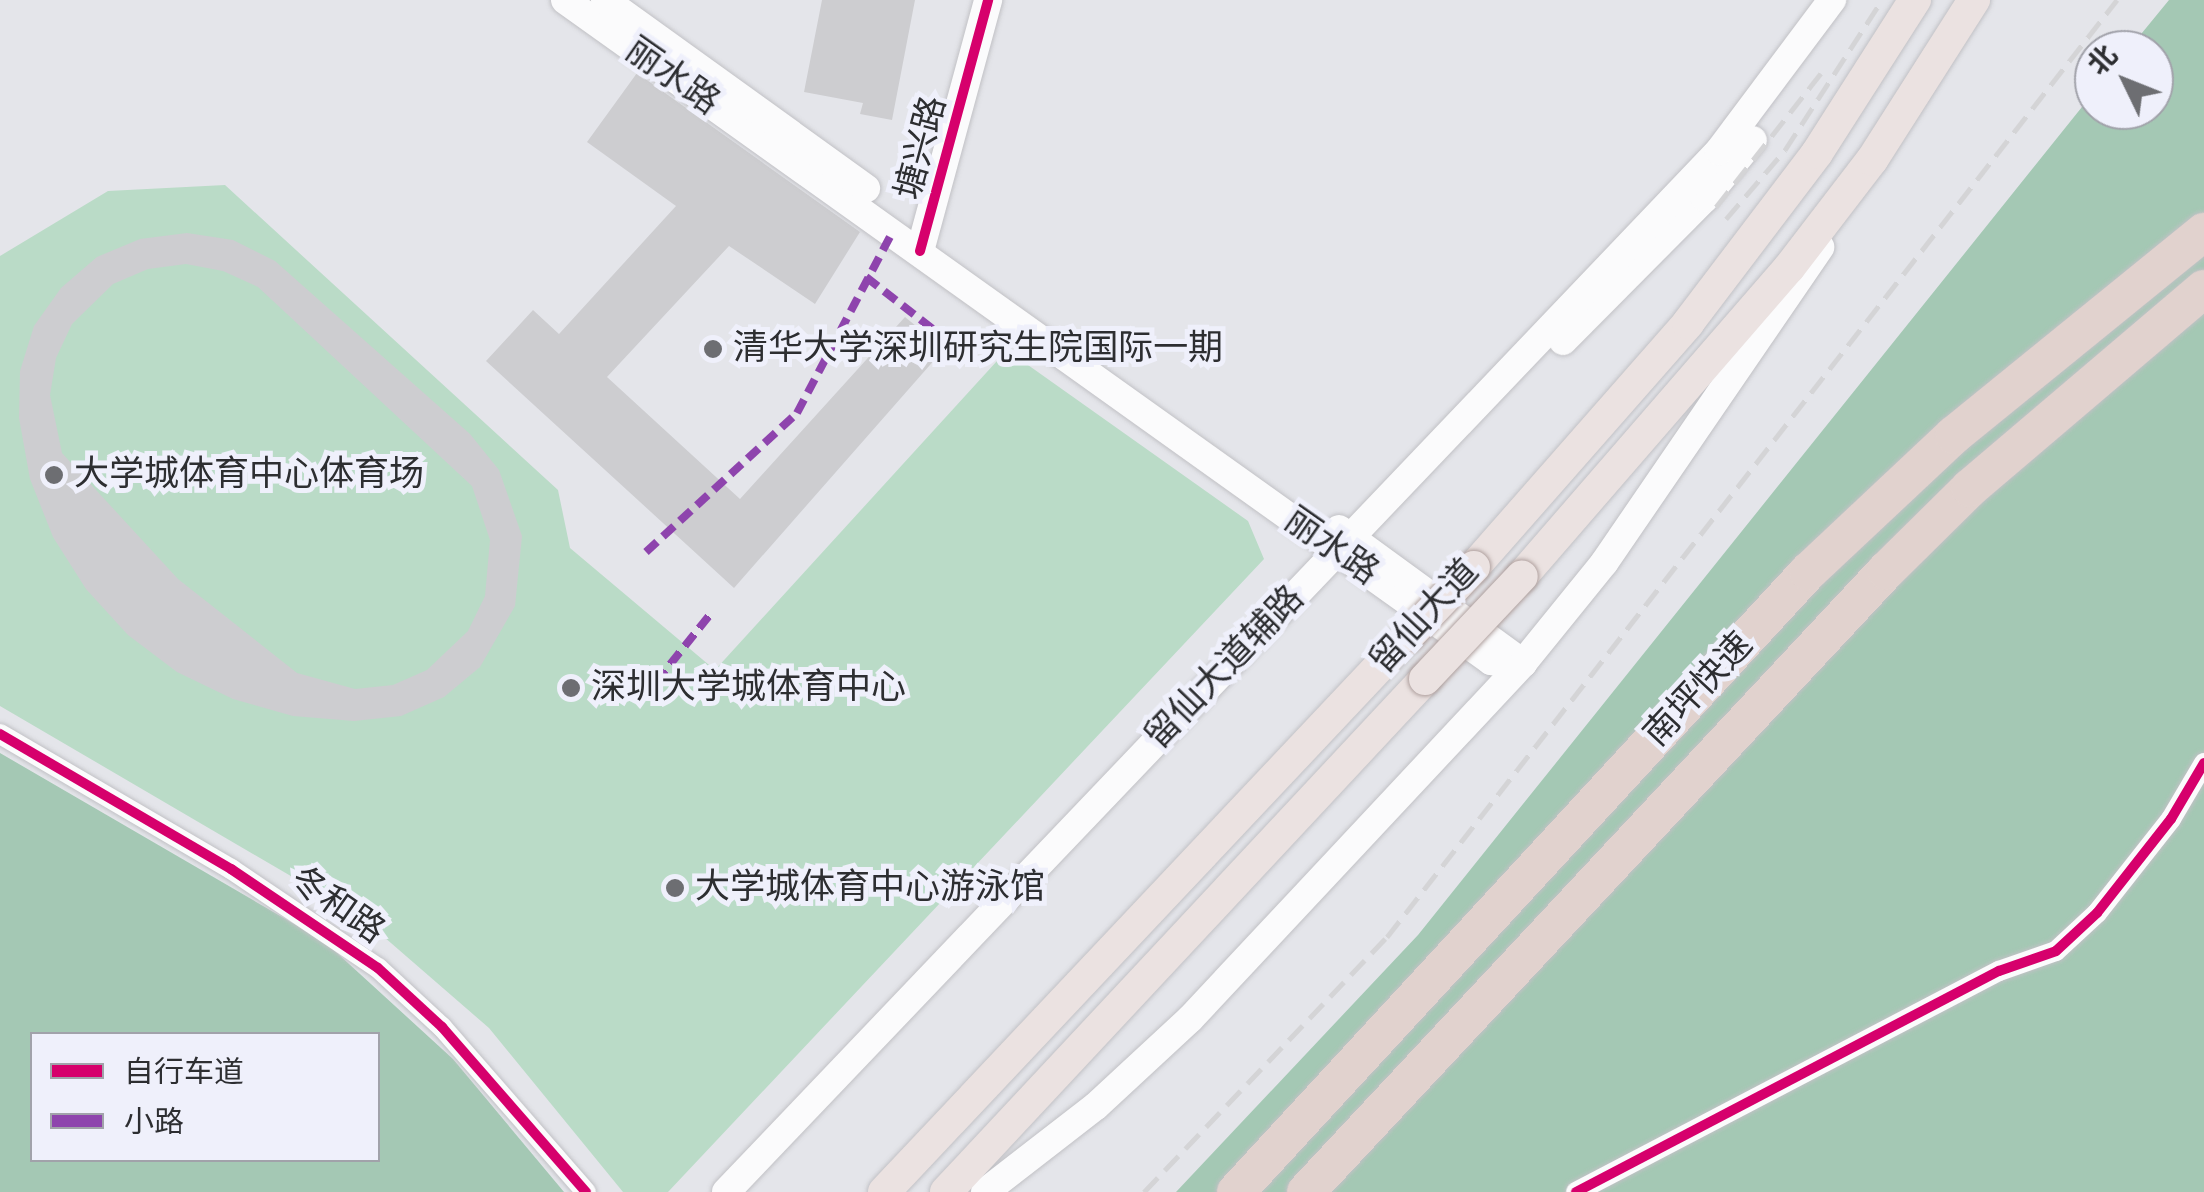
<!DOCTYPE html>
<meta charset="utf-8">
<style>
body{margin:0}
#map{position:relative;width:2204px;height:1192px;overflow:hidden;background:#e4e5ea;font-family:Spectral,"Noto Sans SC",serif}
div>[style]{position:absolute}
.green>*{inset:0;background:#badbc7}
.forest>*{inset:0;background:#a4c8b4}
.building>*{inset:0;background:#cdcdd0}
.roads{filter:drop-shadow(0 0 2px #c1c1c5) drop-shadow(0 0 2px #c1c1c5)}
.street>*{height:20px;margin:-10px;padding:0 10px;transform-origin:10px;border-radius:10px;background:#fbfbfc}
.secondary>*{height:28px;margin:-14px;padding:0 14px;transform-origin:14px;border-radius:14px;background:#fbfbfc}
.primary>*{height:32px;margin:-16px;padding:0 16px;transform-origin:16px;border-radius:16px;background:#ebe2e1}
.highway>*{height:38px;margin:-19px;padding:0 19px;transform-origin:19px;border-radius:19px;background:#e1d2ce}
.rail>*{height:5px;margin-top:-2.5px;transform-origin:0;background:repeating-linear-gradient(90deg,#d4d4d6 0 20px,transparent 0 30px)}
.bridges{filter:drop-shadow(0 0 2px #afa09e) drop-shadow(0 0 2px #afa09e)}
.primary-bridge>*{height:32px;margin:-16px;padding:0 16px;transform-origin:16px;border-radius:16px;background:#ebe2e1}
.quiet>*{height:8px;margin-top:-4px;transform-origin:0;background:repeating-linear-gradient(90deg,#8e44ad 0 15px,transparent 0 23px)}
.cycleway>*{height:10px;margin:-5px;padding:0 5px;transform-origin:5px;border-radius:5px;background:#d6006c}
.dots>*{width:28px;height:28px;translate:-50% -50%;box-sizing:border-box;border:5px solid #eff0fb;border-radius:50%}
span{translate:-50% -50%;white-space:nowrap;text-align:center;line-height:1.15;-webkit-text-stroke:10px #eff0fb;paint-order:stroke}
.street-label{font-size:35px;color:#2d2e31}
.poi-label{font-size:35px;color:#2d2e31}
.left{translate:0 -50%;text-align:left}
.legend{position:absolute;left:30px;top:1032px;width:350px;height:130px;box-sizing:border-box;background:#eff0fb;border:2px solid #a1a2aa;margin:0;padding:12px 18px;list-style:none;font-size:30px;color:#2d2e31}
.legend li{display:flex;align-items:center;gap:20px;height:50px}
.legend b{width:50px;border:2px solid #a1a2aa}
.north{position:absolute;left:2074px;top:30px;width:100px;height:100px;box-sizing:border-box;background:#eff0fb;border:2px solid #a1a2aa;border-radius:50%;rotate:313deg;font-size:28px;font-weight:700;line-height:40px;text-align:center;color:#2d2e31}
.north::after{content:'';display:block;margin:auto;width:35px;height:45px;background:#6d6e72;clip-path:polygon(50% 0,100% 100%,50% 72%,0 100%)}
</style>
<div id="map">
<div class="green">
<div style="clip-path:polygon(225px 185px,558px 490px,570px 548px,715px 670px,1007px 350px,1248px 521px,1264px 559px,668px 1192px,623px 1192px,489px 1028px,361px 917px,0 706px,0 256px,108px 191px)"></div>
</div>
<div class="forest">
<div style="clip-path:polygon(2169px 0,2204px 0,2204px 1192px,1176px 1192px,1418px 935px,2094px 92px,2094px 110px,2154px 110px,2154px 50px,2128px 50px)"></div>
<div style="clip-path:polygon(evenodd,0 753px,325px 942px,453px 1059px,564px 1192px,0 1192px,0 753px,32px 1034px,378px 1034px,378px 1160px,32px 1160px,32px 1034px)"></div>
</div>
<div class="building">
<div style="clip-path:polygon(822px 0,915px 0,892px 120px,860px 114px,863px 103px,804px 92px)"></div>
<div style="clip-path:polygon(637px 73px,860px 232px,815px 304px,729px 246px,607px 377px,740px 499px,905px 317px,944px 349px,734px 588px,486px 361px,533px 310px,559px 334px,676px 206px,587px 142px)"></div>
<div style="clip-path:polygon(evenodd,187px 233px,233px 240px,275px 261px,470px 434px,499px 470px,522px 536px,515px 606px,480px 667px,444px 697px,401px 716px,354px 721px,293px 716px,233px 699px,177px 672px,128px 635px,86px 589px,53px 537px,30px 479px,19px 418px,20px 371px,34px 326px,61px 288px,97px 257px,140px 239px,187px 233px,186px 264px,223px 271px,258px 287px,472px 486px,490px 540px,485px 596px,468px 631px,427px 670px,393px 685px,355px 689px,297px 673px,178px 579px,62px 453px,50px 395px,56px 358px,72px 324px,113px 284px,148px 269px,186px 264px)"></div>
</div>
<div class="roads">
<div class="street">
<div style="left:0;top:734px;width:268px;rotate:30.3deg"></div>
<div style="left:231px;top:869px;width:177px;rotate:34deg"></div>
<div style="left:378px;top:968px;width:87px;rotate:42.7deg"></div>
<div style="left:442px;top:1027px;width:219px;rotate:48.9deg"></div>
<div style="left:1576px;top:1192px;width:477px;rotate:-27.6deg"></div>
<div style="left:1999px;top:971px;width:60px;rotate:-19.3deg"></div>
<div style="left:2056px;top:951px;width:56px;rotate:-42.8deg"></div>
<div style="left:2097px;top:913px;width:120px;rotate:-51.8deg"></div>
<div style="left:2171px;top:819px;width:65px;rotate:-59.5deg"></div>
</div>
<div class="secondary">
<div style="left:565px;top:0;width:1138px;rotate:35.52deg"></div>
<div style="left:1491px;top:661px;width:32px;rotate:4deg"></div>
<div style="left:605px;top:0;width:322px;rotate:35.8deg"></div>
<div style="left:920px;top:251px;width:260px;rotate:-74.8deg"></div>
<div style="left:1563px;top:341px;width:202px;rotate:-45.2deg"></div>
<div style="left:1705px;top:198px;width:75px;rotate:-50.4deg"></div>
<div style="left:1339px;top:529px;width:228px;rotate:36.1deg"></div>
<div style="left:726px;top:1192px;width:1439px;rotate:-46.35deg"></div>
<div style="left:1719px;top:151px;width:189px;rotate:-53.2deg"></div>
<div style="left:985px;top:1192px;width:140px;rotate:-37.8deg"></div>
<div style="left:1096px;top:1106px;width:128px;rotate:-42.8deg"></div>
<div style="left:1190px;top:1019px;width:487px;rotate:-46.9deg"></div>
<div style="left:1523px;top:663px;width:129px;rotate:-51deg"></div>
<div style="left:1604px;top:563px;width:383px;rotate:-55.6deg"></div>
</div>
<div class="primary">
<div style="left:1474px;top:567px;width:325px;rotate:-48.7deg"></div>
<div style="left:1688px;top:323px;width:213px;rotate:-52.8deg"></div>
<div style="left:1817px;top:153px;width:182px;rotate:-57.4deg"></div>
<div style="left:1522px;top:576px;width:408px;rotate:-49.1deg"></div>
<div style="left:1789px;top:268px;width:136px;rotate:-52.5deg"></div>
<div style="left:1872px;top:160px;width:190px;rotate:-57.5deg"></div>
<div style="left:884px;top:1192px;width:765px;rotate:-46.69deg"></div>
<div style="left:946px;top:1192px;width:702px;rotate:-46.96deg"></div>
</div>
<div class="highway">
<div style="left:1236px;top:1192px;width:844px;rotate:-47.31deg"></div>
<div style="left:1808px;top:572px;width:200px;rotate:-43.2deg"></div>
<div style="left:1954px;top:435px;width:322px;rotate:-39.1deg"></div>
<div style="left:1306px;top:1192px;width:850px;rotate:-46.96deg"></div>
<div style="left:1886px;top:571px;width:118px;rotate:-44.7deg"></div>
<div style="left:1970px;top:488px;width:307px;rotate:-40.4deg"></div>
</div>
</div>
<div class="rail">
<div style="left:1716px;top:207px;width:170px;rotate:-51.9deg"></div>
<div style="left:1726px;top:219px;width:91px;rotate:-49.5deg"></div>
<div style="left:1785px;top:150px;width:179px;rotate:-57.1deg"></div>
<div style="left:1144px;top:1192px;width:352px;rotate:-46.4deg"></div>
<div style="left:1387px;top:937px;width:1188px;rotate:-52.08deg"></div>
</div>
<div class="bridges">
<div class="primary-bridge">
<div style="left:1409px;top:635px;width:94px;rotate:-46.3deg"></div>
<div style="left:1425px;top:679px;width:141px;rotate:-46.7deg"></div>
</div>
</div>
<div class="quiet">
<div style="left:866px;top:277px;width:125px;rotate:37.9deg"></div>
<div style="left:646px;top:552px;width:205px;rotate:-42.6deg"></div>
<div style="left:797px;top:413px;width:206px;rotate:-62.2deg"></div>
<div style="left:656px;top:682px;width:90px;rotate:-51.3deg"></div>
</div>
<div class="cycleway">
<div style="left:920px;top:251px;width:260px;rotate:-74.8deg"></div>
<div style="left:0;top:734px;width:268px;rotate:30.3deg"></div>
<div style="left:231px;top:869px;width:177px;rotate:34deg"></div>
<div style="left:378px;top:968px;width:87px;rotate:42.7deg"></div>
<div style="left:442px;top:1027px;width:219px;rotate:48.9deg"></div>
<div style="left:1576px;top:1192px;width:477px;rotate:-27.6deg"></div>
<div style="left:1999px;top:971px;width:60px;rotate:-19.3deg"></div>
<div style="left:2056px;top:951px;width:56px;rotate:-42.8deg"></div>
<div style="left:2097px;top:913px;width:120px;rotate:-51.8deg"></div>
<div style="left:2171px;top:819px;width:65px;rotate:-59.5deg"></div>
</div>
<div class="dots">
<div style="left:713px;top:349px;background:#6d6e72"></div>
<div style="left:54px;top:475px;background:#6d6e72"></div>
<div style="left:571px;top:688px;background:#6d6e72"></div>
<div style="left:675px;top:888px;background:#6d6e72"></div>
</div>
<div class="street-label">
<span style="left:672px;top:77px;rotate:35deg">丽水路</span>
<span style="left:922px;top:148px;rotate:-75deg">塘兴路</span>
<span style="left:1331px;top:547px;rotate:35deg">丽水路</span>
<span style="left:1425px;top:617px;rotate:-47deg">留仙大道</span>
<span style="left:1225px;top:668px;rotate:-46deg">留仙大道辅路</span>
<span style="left:1699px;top:690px;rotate:-47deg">南坪快速</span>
<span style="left:337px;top:906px;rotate:35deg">冬和路</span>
</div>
<div class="poi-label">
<span class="left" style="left:733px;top:349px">清华大学深圳研究生院国际一期</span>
<span class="left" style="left:74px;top:475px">大学城体育中心体育场</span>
<span class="left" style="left:591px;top:688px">深圳大学城体育中心</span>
<span class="left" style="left:695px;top:888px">大学城体育中心游泳馆</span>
</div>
<ul class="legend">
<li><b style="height:12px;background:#d6006c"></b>自行车道</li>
<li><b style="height:12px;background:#8e44ad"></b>小路</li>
</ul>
<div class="north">北</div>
</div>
